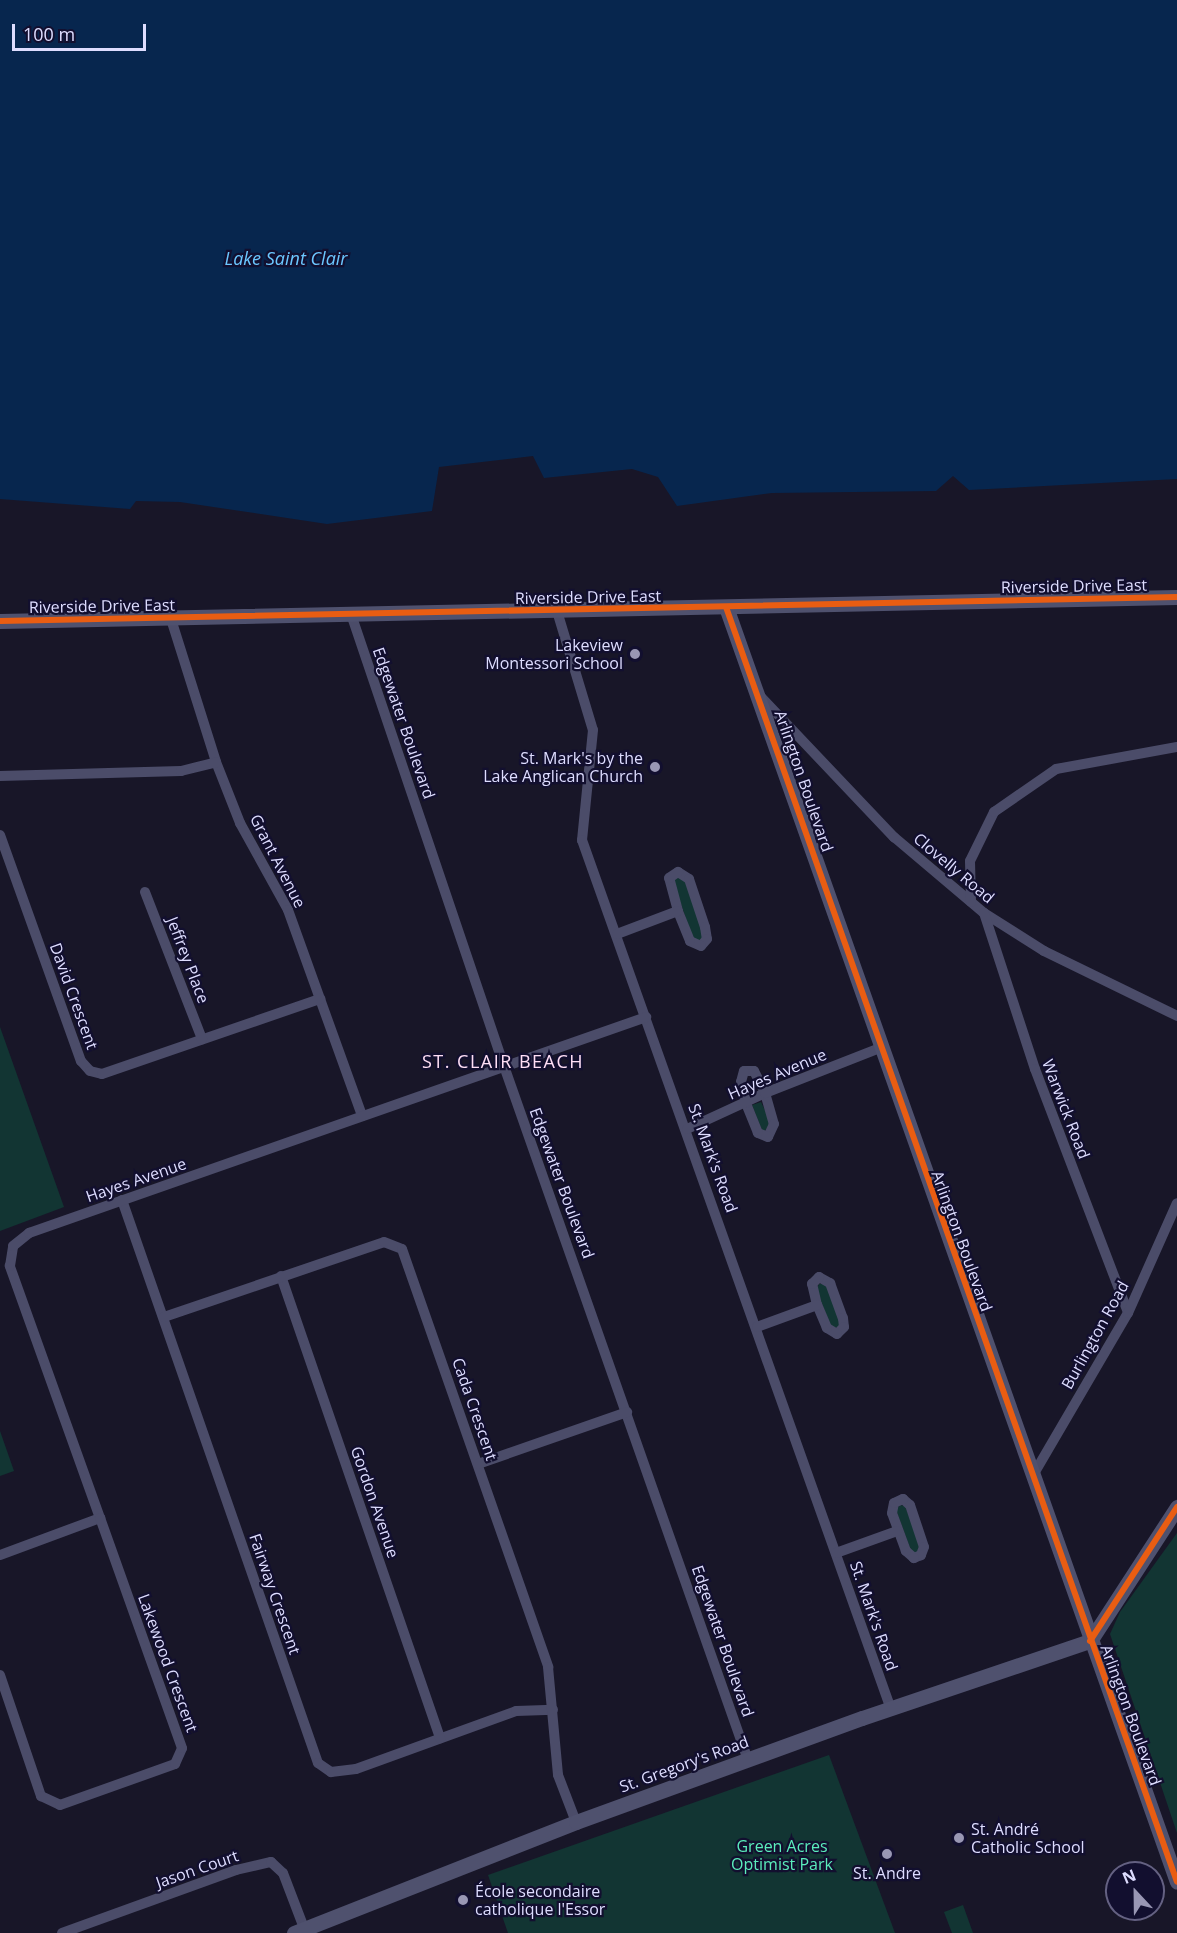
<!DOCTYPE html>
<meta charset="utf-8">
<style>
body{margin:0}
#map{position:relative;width:1177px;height:1933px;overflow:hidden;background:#181628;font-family:"Open Sans",sans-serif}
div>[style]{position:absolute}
.green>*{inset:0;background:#123533}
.water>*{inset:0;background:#07264e}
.street>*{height:10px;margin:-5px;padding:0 5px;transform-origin:5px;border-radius:5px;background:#4b4c69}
.secondary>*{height:15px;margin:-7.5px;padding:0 7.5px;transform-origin:7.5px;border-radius:7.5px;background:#4f516e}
.cycleway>*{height:6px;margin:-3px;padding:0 3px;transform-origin:3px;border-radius:3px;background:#e95d12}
.dots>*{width:16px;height:16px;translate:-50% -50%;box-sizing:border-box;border:3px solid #120f2f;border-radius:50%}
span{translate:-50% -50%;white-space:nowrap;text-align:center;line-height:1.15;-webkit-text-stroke:4.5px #120f2f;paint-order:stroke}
.street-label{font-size:16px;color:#deddff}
.poi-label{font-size:16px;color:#deddff}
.right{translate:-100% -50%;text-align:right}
.left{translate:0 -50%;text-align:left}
.park-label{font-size:16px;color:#5bedbc}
.water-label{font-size:18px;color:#6bc7ff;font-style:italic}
.neighbourhood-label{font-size:18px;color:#ffdff6;letter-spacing:1.5px}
.north{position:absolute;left:1105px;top:1861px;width:60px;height:60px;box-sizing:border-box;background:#120f2f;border:2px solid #646182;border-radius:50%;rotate:338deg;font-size:16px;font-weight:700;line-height:24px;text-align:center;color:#deddff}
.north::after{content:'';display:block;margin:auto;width:21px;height:27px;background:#9997b4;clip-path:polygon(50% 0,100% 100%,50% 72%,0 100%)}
.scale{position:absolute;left:12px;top:24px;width:134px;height:27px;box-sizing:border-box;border:3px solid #deddff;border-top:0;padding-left:8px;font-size:18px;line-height:21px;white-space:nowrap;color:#deddff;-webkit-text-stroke:4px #120f2f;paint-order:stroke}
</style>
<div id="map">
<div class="green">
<div style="clip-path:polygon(678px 877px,684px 878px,704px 932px,703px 941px,693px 939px,673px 881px)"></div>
<div style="clip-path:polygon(0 1027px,64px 1207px,0 1231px)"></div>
<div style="clip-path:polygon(761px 1102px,771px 1123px,763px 1133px,752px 1105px)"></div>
<div style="clip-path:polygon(819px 1284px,826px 1284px,841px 1322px,839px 1327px,832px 1328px,816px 1290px)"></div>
<div style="clip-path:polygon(0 1431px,14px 1471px,0 1476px)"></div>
<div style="clip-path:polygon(900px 1505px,905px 1506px,920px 1544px,917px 1553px,912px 1553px,896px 1510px)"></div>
<div style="clip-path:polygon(1177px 1533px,1177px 1833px,1110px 1634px,1120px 1612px)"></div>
<div style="clip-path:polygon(829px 1755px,895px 1933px,508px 1933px,488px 1875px)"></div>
<div style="clip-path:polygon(963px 1905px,973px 1933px,952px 1933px,944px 1912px)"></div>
</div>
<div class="water">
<div style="clip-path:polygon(0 0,1177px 0,1177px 479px,969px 490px,953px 476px,936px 491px,772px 493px,677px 506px,658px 477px,632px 469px,544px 478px,533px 456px,439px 467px,432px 511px,327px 524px,180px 502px,136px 501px,130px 509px,0 499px)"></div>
</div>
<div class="street">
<div style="left:557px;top:611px;width:124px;rotate:73.2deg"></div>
<div style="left:593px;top:730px;width:111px;rotate:95.7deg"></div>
<div style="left:582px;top:840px;width:922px;rotate:70.43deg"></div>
<div style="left:351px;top:614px;width:477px;rotate:71.3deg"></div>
<div style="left:504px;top:1066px;width:736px;rotate:70.63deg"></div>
<div style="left:171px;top:619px;width:150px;rotate:72.5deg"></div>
<div style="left:216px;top:762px;width:66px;rotate:68.5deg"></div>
<div style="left:240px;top:823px;width:99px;rotate:61.1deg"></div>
<div style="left:288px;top:910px;width:219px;rotate:70.2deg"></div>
<div style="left:760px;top:696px;width:195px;rotate:46.5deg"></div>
<div style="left:894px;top:837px;width:118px;rotate:40.2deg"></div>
<div style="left:984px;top:913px;width:71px;rotate:32.3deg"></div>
<div style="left:1044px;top:951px;width:148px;rotate:26deg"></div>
<div style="left:0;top:776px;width:181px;rotate:-1.6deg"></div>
<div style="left:181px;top:771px;width:36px;rotate:-14deg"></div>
<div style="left:0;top:835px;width:240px;rotate:70.3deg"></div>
<div style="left:81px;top:1061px;width:13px;rotate:48deg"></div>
<div style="left:90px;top:1071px;width:12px;rotate:14deg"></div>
<div style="left:102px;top:1074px;width:231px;rotate:-19deg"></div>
<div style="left:678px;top:872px;width:13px;rotate:32deg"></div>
<div style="left:689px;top:879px;width:51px;rotate:71.6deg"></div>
<div style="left:705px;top:927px;width:12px;rotate:81deg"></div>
<div style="left:707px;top:939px;width:9px;rotate:131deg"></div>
<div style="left:701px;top:946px;width:12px;rotate:-156deg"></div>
<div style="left:690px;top:941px;width:32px;rotate:-112deg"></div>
<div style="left:678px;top:911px;width:34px;rotate:-105deg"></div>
<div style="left:669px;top:878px;width:11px;rotate:-34deg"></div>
<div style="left:145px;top:892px;width:158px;rotate:68.8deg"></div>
<div style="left:971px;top:902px;width:41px;rotate:-91.4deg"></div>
<div style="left:970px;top:861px;width:55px;rotate:-63.9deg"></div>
<div style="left:994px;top:812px;width:75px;rotate:-34.7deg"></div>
<div style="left:1056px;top:769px;width:123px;rotate:-10.3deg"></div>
<div style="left:984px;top:913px;width:164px;rotate:71.9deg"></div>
<div style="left:1035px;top:1069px;width:261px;rotate:69.1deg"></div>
<div style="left:617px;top:934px;width:65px;rotate:-20.7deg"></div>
<div style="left:744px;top:1071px;width:10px"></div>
<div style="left:754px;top:1071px;width:25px;rotate:63deg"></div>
<div style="left:765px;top:1093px;width:32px;rotate:74deg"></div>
<div style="left:774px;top:1124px;width:14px;rotate:115deg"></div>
<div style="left:768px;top:1137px;width:11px;rotate:-158deg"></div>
<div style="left:758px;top:1133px;width:32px;rotate:-112deg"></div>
<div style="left:746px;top:1103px;width:22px;rotate:-103deg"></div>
<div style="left:741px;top:1082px;width:11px;rotate:-75deg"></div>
<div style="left:687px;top:1129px;width:86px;rotate:-24.8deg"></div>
<div style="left:765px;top:1093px;width:123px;rotate:-21.4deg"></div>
<div style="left:122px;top:1200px;width:596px;rotate:70.81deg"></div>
<div style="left:318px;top:1763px;width:16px;rotate:35deg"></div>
<div style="left:331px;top:1772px;width:25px;rotate:-7deg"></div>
<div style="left:356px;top:1769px;width:170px;rotate:-19.9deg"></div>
<div style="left:516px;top:1711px;width:37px;rotate:-2deg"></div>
<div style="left:281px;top:1276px;width:489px;rotate:71deg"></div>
<div style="left:819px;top:1277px;width:13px;rotate:29deg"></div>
<div style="left:830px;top:1283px;width:37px;rotate:70deg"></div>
<div style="left:843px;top:1318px;width:9px;rotate:84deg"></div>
<div style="left:844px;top:1327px;width:10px;rotate:135deg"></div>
<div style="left:837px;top:1334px;width:12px;rotate:-149deg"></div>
<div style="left:827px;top:1328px;width:25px;rotate:-113deg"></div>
<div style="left:817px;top:1305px;width:22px;rotate:-103deg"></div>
<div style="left:812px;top:1284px;width:10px;rotate:-45deg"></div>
<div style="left:164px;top:1317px;width:232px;rotate:-18.8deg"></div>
<div style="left:384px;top:1242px;width:19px;rotate:21deg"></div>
<div style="left:402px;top:1249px;width:443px;rotate:70.7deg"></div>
<div style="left:548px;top:1667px;width:108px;rotate:84.7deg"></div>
<div style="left:558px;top:1775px;width:50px;rotate:69deg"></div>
<div style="left:757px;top:1327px;width:64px;rotate:-20.1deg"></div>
<div style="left:478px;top:1464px;width:158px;rotate:-19.2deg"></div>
<div style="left:1032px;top:1477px;width:190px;rotate:-59.7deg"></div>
<div style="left:1128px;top:1313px;width:120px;rotate:-66deg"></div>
<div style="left:903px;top:1499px;width:9px;rotate:41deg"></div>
<div style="left:910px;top:1505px;width:44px;rotate:71.6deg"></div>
<div style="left:924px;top:1547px;width:9px;rotate:111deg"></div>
<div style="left:921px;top:1555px;width:8px;rotate:157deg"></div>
<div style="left:914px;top:1558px;width:11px;rotate:-139deg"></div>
<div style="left:906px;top:1551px;width:40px;rotate:-110.2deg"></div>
<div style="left:892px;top:1513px;width:10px;rotate:-79deg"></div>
<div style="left:894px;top:1503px;width:10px;rotate:-24deg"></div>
<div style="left:836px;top:1553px;width:65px;rotate:-19.8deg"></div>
<div style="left:0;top:1555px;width:107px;rotate:-20.3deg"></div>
<div style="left:100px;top:1518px;width:268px;rotate:-109.7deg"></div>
<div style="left:10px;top:1266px;width:20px;rotate:-81deg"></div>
<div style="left:13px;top:1246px;width:21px;rotate:-39deg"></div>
<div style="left:29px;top:1233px;width:654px;rotate:-19.29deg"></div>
<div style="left:0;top:1675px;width:128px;rotate:71.3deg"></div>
<div style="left:41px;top:1796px;width:21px;rotate:25deg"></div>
<div style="left:60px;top:1805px;width:122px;rotate:-19.6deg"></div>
<div style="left:175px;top:1764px;width:17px;rotate:-66deg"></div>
<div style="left:182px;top:1748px;width:244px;rotate:-109.6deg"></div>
<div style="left:62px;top:1933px;width:185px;rotate:-19.9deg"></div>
<div style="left:236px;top:1870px;width:36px;rotate:-13deg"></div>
<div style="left:271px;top:1862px;width:16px;rotate:43deg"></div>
<div style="left:283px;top:1873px;width:59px;rotate:69.1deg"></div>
</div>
<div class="secondary">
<div style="left:726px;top:607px;width:1352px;rotate:70.52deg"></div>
<div style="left:0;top:621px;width:1177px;rotate:-1.17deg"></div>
<div style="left:1090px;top:1641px;width:160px;rotate:-57deg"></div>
<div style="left:294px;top:1933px;width:303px;rotate:-21.5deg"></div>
<div style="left:576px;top:1822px;width:304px;rotate:-20deg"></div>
<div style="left:862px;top:1718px;width:241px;rotate:-18.7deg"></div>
</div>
<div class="cycleway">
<div style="left:726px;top:607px;width:1352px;rotate:70.52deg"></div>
<div style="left:0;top:621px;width:1177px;rotate:-1.17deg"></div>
<div style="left:1090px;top:1641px;width:160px;rotate:-57deg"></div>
</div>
<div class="dots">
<div style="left:635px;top:654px;background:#9997b4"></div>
<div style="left:655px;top:767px;background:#9997b4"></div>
<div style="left:959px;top:1838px;background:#9997b4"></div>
<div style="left:887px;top:1854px;background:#9997b4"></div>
<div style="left:463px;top:1900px;background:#9997b4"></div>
</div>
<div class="street-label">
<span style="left:1074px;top:586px;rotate:-1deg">Riverside Drive East</span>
<span style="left:588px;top:597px;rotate:-1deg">Riverside Drive East</span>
<span style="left:102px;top:606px;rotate:-1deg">Riverside Drive East</span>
<span style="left:404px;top:723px;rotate:71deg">Edgewater Boulevard</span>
<span style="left:804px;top:781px;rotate:71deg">Arlington Boulevard</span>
<span style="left:278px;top:861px;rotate:63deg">Grant Avenue</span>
<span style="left:954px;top:868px;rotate:40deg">Clovelly Road</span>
<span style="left:188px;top:960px;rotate:69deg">Jeffrey Place</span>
<span style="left:74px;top:996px;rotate:70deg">David Crescent</span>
<span style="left:777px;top:1074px;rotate:-23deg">Hayes Avenue</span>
<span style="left:1066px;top:1109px;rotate:69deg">Warwick Road</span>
<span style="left:713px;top:1158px;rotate:70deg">St. Mark's Road</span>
<span style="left:136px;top:1180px;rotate:-19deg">Hayes Avenue</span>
<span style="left:562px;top:1183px;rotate:70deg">Edgewater Boulevard</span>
<span style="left:962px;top:1241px;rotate:70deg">Arlington Boulevard</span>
<span style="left:1095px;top:1335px;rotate:-61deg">Burlington Road</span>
<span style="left:475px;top:1409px;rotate:71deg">Cada Crescent</span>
<span style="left:375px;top:1502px;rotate:71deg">Gordon Avenue</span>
<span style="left:275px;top:1594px;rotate:71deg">Fairway Crescent</span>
<span style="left:874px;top:1616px;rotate:71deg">St. Mark's Road</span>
<span style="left:723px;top:1641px;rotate:71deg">Edgewater Boulevard</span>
<span style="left:168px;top:1663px;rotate:70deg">Lakewood Crescent</span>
<span style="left:1131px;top:1715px;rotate:70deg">Arlington Boulevard</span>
<span style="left:684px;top:1764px;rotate:-20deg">St. Gregory's Road</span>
<span style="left:197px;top:1869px;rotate:-19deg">Jason Court</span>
</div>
<div class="poi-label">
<span class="right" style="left:623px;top:654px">Lakeview<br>Montessori School</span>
<span class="right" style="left:643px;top:767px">St. Mark's by the<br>Lake Anglican Church</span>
<span class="left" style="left:971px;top:1838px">St. André<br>Catholic School</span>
<span style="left:887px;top:1873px">St. Andre</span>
<span class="left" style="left:475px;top:1900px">École secondaire<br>catholique l'Essor</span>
</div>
<div class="park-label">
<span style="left:782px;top:1855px">Green Acres<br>Optimist Park</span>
</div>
<div class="water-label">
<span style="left:286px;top:258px">Lake Saint Clair</span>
</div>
<div class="neighbourhood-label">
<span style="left:503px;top:1061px">ST. CLAIR BEACH</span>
</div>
<div class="north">N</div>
<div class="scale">100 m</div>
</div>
